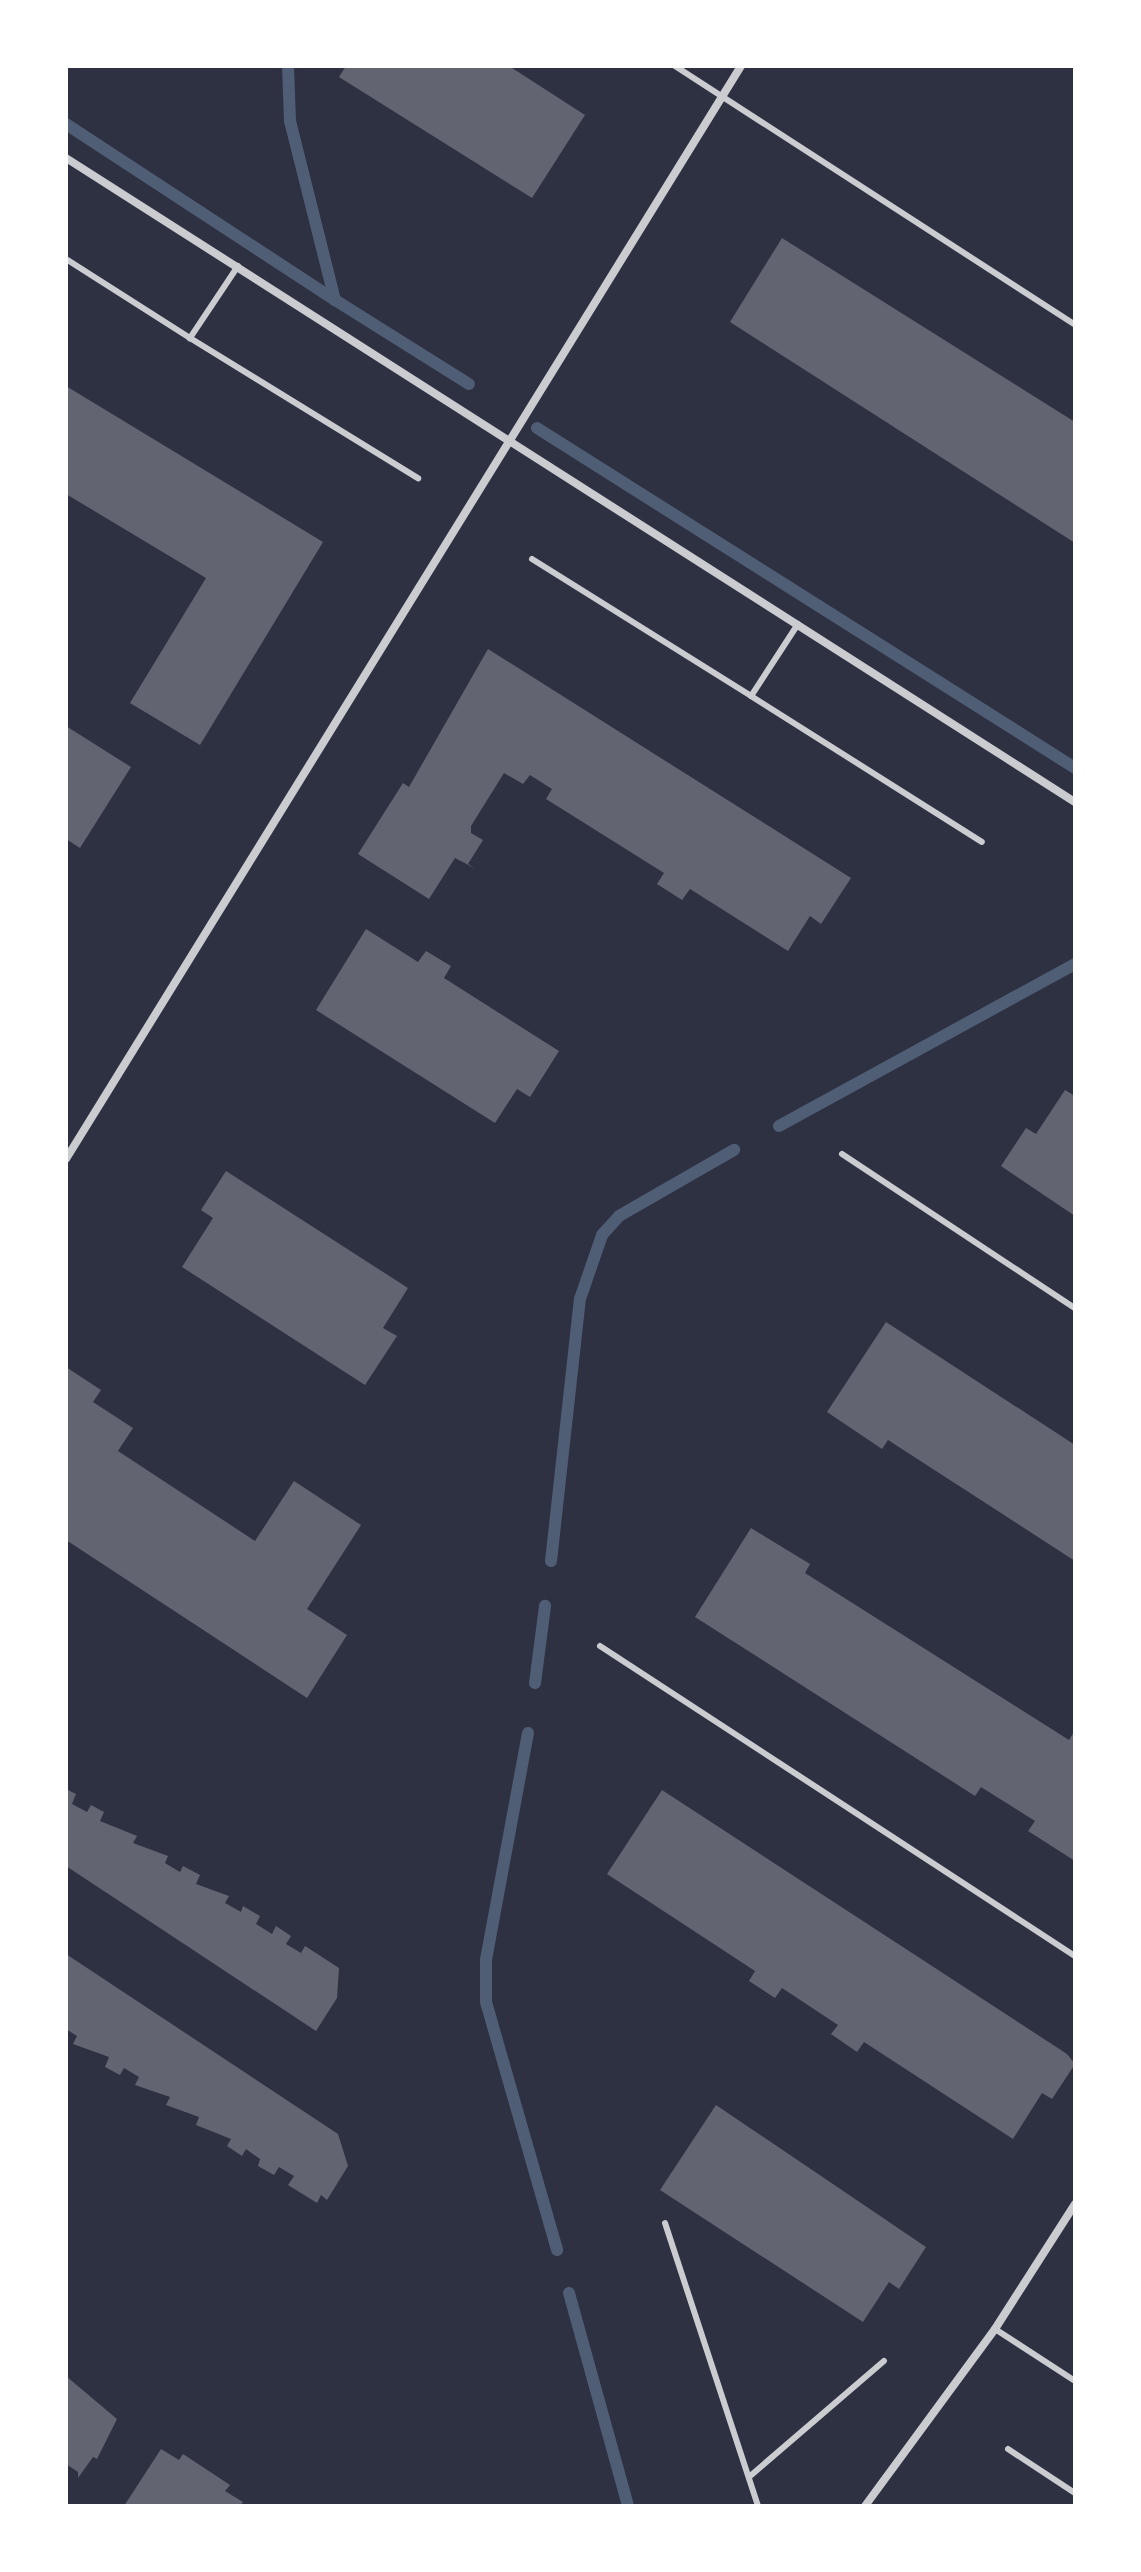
<!DOCTYPE html>
<style>
body{margin:0}
#map{position:relative;width:1141px;height:2572px;overflow:hidden;background:#2d3142;font-family:Quicksand,sans-serif}
div>[style]{position:absolute}
.stream>*{height:12px;margin:-6px;padding:0 6px;transform-origin:6px;border-radius:6px;background:#4f5d75}
.building>*{inset:0;background:#626471}
.service>*{height:6px;margin:-3px;padding:0 3px;transform-origin:3px;border-radius:3px;background:#caccd0}
.minor>*{height:8px;margin:-4px;padding:0 4px;transform-origin:4px;border-radius:4px;background:#caccd0}
span{translate:-50% -50%;white-space:nowrap;text-align:center;line-height:1.15;-webkit-text-stroke:7px #fff;paint-order:stroke}
.frame{position:absolute;inset:0;border:68px solid #fff;pointer-events:none}
</style>
<div id="map">
<div class="stream">
<div style="left:288px;top:66px;width:55px;rotate:87.9deg"></div>
<div style="left:290px;top:121px;width:185px;rotate:75.9deg"></div>
<div style="left:335px;top:300px;width:158px;rotate:32.1deg"></div>
<div style="left:66px;top:124px;width:321px;rotate:33.2deg"></div>
<div style="left:537px;top:428px;width:636px;rotate:32.29deg"></div>
<div style="left:779px;top:1126px;width:337px;rotate:-28.7deg"></div>
<div style="left:551px;top:1561px;width:264px;rotate:-83.7deg"></div>
<div style="left:580px;top:1299px;width:68px;rotate:-71deg"></div>
<div style="left:602px;top:1235px;width:25px;rotate:-48deg"></div>
<div style="left:619px;top:1216px;width:133px;rotate:-29.9deg"></div>
<div style="left:535px;top:1683px;width:78px;rotate:-82.6deg"></div>
<div style="left:528px;top:1733px;width:230px;rotate:100.5deg"></div>
<div style="left:486px;top:1959px;width:43px;rotate:90deg"></div>
<div style="left:486px;top:2002px;width:258px;rotate:74deg"></div>
<div style="left:569px;top:2293px;width:221px;rotate:74.5deg"></div>
</div>
<div class="building">
<div style="clip-path:polygon(346px 66px,509px 66px,585px 115px,532px 198px,339px 77px)"></div>
<div style="clip-path:polygon(782px 238px,1075px 422px,1075px 543px,730px 322px)"></div>
<div style="clip-path:polygon(66px 386px,323px 542px,200px 745px,130px 703px,206px 578px,66px 494px)"></div>
<div style="clip-path:polygon(488px 649px,851px 878px,821px 924px,810px 916px,788px 951px,690px 889px,682px 900px,657px 884px,664px 873px,546px 799px,552px 789px,530px 775px,523px 784px,504px 773px,471px 826px,471px 833px,483px 840px,468px 864px,476px 869px,455px 858px,429px 899px,358px 854px,403px 783px,409px 787px)"></div>
<div style="clip-path:polygon(66px 726px,131px 767px,80px 848px,66px 839px)"></div>
<div style="clip-path:polygon(366px 929px,418px 962px,426px 951px,451px 966px,444px 978px,559px 1051px,530px 1097px,517px 1089px,495px 1123px,316px 1010px)"></div>
<div style="clip-path:polygon(1065px 1090px,1075px 1096px,1075px 1216px,1001px 1166px,1026px 1128px,1036px 1134px)"></div>
<div style="clip-path:polygon(226px 1171px,408px 1288px,383px 1328px,397px 1336px,365px 1385px,182px 1267px,213px 1218px,201px 1210px)"></div>
<div style="clip-path:polygon(886px 1322px,1075px 1445px,1075px 1561px,888px 1440px,882px 1449px,827px 1412px)"></div>
<div style="clip-path:polygon(66px 1367px,101px 1390px,93px 1402px,133px 1428px,118px 1451px,255px 1541px,294px 1481px,361px 1525px,307px 1609px,347px 1635px,307px 1698px,66px 1540px)"></div>
<div style="clip-path:polygon(751px 1528px,810px 1564px,805px 1573px,1069px 1740px,1075px 1730px,1075px 1861px,1028px 1831px,1035px 1821px,981px 1787px,975px 1796px,695px 1617px)"></div>
<div style="clip-path:polygon(66px 1789px,76px 1794px,72px 1804px,87px 1812px,91px 1805px,104px 1812px,100px 1821px,137px 1836px,133px 1843px,168px 1856px,165px 1863px,180px 1872px,183px 1866px,200px 1875px,196px 1884px,229px 1896px,225px 1903px,241px 1912px,243px 1906px,260px 1916px,256px 1924px,272px 1934px,276px 1926px,291px 1936px,286px 1944px,301px 1953px,305px 1946px,339px 1968px,337px 1998px,316px 2031px,66px 1866px)"></div>
<div style="clip-path:polygon(662px 1790px,1067px 2054px,1075px 2064px,1052px 2099px,1042px 2093px,1013px 2139px,864px 2042px,857px 2052px,831px 2034px,838px 2025px,782px 1988px,775px 1998px,749px 1981px,755px 1971px,607px 1874px)"></div>
<div style="clip-path:polygon(66px 1954px,338px 2134px,348px 2166px,327px 2200px,321px 2195px,317px 2203px,288px 2185px,294px 2176px,279px 2167px,274px 2175px,258px 2166px,260px 2159px,246px 2149px,242px 2156px,227px 2146px,231px 2139px,196px 2125px,199px 2117px,166px 2105px,170px 2097px,135px 2085px,139px 2077px,124px 2068px,120px 2075px,105px 2067px,109px 2057px,73px 2044px,77px 2036px,66px 2029px)"></div>
<div style="clip-path:polygon(716px 2105px,926px 2247px,899px 2289px,889px 2282px,863px 2322px,660px 2190px)"></div>
<div style="clip-path:polygon(66px 2376px,117px 2419px,97px 2459px,93px 2457px,78px 2478px,78px 2472px,66px 2464px)"></div>
<div style="clip-path:polygon(161px 2449px,179px 2460px,183px 2454px,230px 2485px,225px 2491px,243px 2502px,240px 2506px,124px 2506px)"></div>
</div>
<div class="service">
<div style="left:675px;top:66px;width:477px;rotate:32.9deg"></div>
<div style="left:66px;top:259px;width:147px;rotate:32.5deg"></div>
<div style="left:238px;top:266px;width:87px;rotate:123.7deg"></div>
<div style="left:190px;top:338px;width:268px;rotate:31.6deg"></div>
<div style="left:532px;top:559px;width:258px;rotate:32deg"></div>
<div style="left:798px;top:624px;width:86px;rotate:123.1deg"></div>
<div style="left:751px;top:696px;width:273px;rotate:32.3deg"></div>
<div style="left:842px;top:1154px;width:279px;rotate:33.5deg"></div>
<div style="left:600px;top:1646px;width:567px;rotate:33.13deg"></div>
<div style="left:665px;top:2223px;width:298px;rotate:71.8deg"></div>
<div style="left:995px;top:2329px;width:95px;rotate:33deg"></div>
<div style="left:1008px;top:2449px;width:80px;rotate:33.3deg"></div>
<div style="left:749px;top:2477px;width:178px;rotate:-40.7deg"></div>
</div>
<div class="minor">
<div style="left:66px;top:158px;width:1197px;rotate:32.55deg"></div>
<div style="left:66px;top:1159px;width:1285px;rotate:-58.3deg"></div>
<div style="left:865px;top:2506px;width:220px;rotate:-53.7deg"></div>
<div style="left:995px;top:2329px;width:148px;rotate:-57.4deg"></div>
</div>
<div class="frame"></div>
</div>
